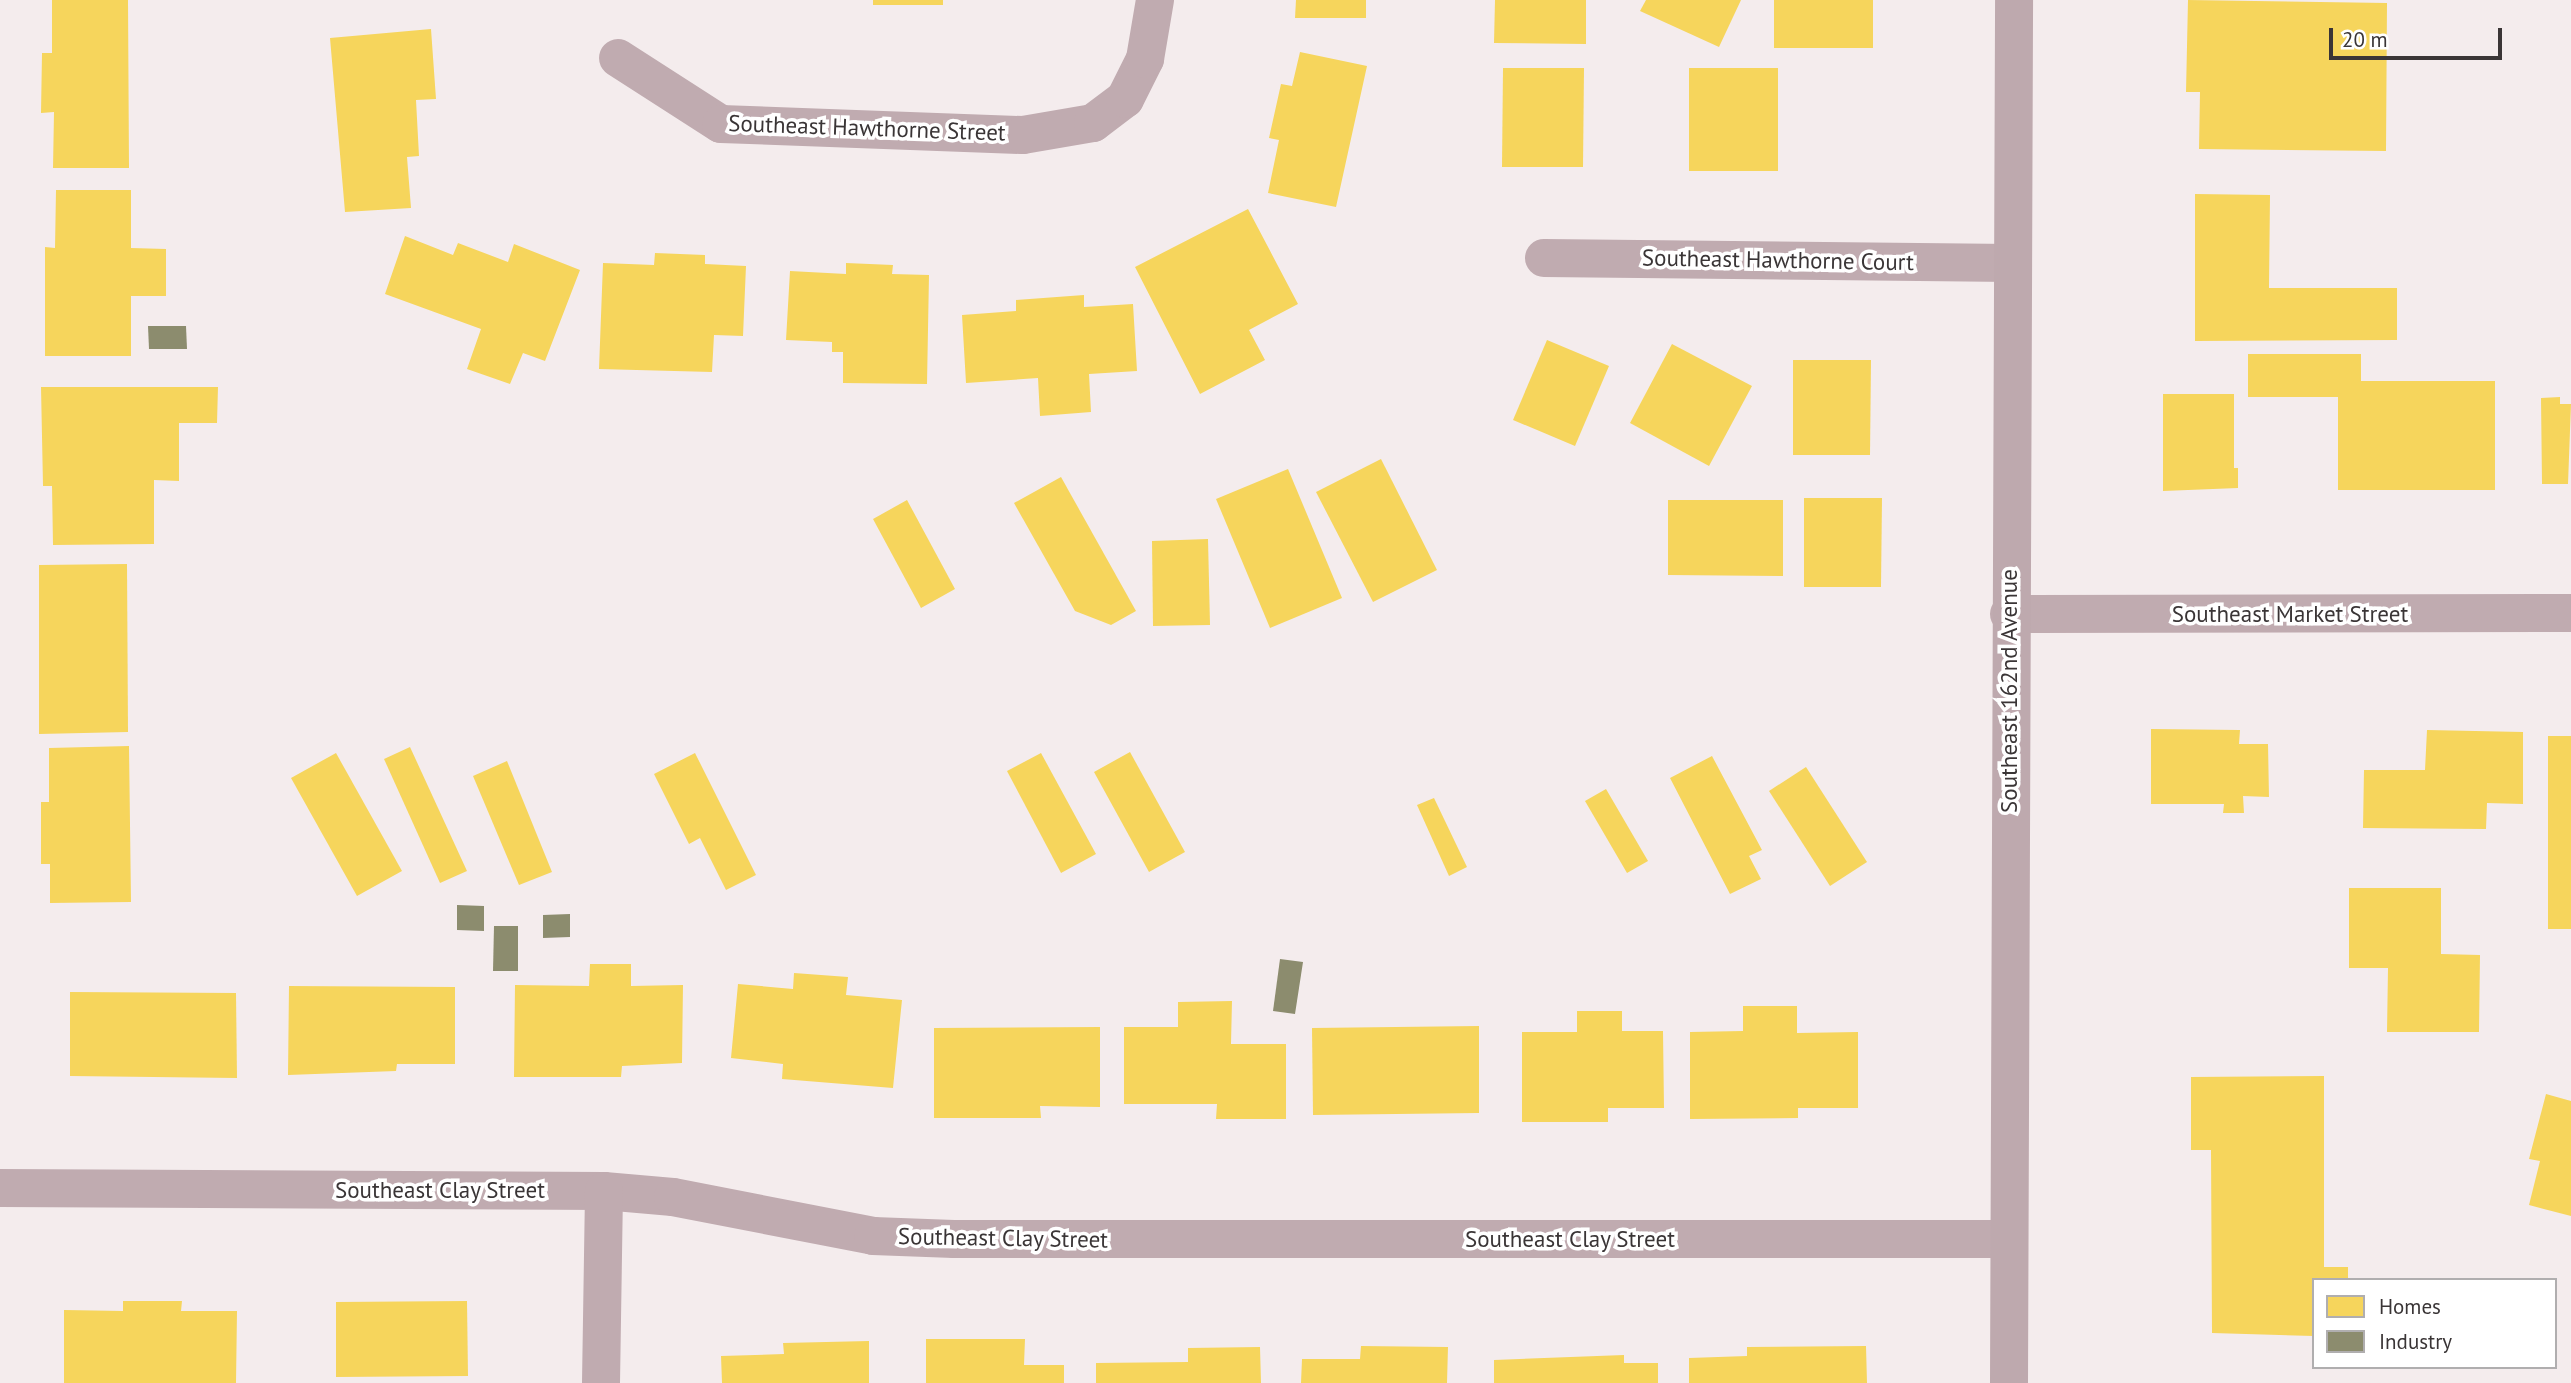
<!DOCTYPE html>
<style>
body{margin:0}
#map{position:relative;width:2571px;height:1383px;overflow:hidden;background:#f4eced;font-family:"PT Sans",sans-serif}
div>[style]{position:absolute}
.homes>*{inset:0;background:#f6d55c}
.industry>*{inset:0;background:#8c8c6e}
.street>*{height:38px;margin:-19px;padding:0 19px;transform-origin:19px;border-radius:19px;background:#c0abb0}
.secondary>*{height:38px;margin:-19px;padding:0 19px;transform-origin:19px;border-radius:19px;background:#bea9ae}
span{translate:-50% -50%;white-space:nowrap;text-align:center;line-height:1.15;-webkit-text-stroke:7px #fff;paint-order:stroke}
.street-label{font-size:23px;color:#3a3536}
.legend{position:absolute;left:2312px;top:1278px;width:245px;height:91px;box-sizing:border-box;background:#fff;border:2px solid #b0aeaf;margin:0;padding:9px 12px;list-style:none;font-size:21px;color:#3a3536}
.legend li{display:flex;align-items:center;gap:14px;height:35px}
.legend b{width:35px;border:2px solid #b0aeaf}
.scale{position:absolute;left:2329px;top:28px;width:173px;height:32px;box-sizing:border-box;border:4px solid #3a3536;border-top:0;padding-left:9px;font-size:21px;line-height:24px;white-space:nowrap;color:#3a3536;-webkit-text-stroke:5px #fff;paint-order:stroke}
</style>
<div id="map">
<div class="homes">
<div style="clip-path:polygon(52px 0,128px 0,129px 168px,53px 168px,54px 112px,41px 113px,42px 53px,52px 53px)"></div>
<div style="clip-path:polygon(873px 0,943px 0,943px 5px,873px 5px)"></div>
<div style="clip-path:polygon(1296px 0,1366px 0,1366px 18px,1295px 18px)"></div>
<div style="clip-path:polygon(1495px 0,1586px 0,1586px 44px,1494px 43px)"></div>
<div style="clip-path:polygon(1646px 0,1741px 0,1719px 47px,1640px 11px)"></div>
<div style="clip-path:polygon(1774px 0,1873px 0,1873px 48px,1774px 48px)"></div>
<div style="clip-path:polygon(2188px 0,2387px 3px,2386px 151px,2199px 149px,2200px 92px,2186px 92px)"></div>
<div style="clip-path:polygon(431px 29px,436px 99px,416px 100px,419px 156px,407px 157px,411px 208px,345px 212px,330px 38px)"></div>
<div style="clip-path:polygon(1300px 52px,1367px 66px,1336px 207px,1268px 193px,1279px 140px,1269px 138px,1281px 84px,1292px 86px)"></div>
<div style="clip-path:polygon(1503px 68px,1584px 68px,1583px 167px,1502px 167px)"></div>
<div style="clip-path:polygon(1689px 68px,1778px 68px,1778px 171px,1689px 171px)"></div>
<div style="clip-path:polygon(56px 190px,131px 190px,131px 248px,166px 249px,166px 296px,131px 296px,131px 356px,45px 356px,45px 247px,55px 248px)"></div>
<div style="clip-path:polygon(2195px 194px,2270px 195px,2269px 288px,2397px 288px,2397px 340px,2195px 341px)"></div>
<div style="clip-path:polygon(1248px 209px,1298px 304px,1249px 330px,1265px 360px,1200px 394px,1135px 267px)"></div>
<div style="clip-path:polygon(405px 236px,453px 255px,458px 243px,508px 262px,514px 244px,580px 270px,545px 361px,523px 353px,510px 384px,467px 369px,481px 329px,385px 294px)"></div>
<div style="clip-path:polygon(655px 253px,705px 255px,705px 264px,746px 266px,743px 336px,714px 335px,712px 372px,599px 369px,603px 263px,654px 265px)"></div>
<div style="clip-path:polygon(846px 263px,893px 265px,892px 274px,929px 275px,927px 384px,843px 383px,843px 352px,832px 352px,832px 342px,786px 340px,790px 271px,846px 274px)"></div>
<div style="clip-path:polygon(1084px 295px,1084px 307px,1133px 304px,1137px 371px,1089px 374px,1091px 412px,1040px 416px,1038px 378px,966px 383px,962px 315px,1016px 311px,1016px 300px)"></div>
<div style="clip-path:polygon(1547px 340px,1609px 366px,1575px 446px,1513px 420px)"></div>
<div style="clip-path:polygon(1672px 344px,1752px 386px,1709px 466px,1630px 423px)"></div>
<div style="clip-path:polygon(2248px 354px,2361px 354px,2361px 381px,2495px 381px,2495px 490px,2338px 490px,2338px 397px,2248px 397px)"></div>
<div style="clip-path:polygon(1793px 360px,1871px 360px,1870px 455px,1793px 455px)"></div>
<div style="clip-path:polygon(41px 387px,218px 387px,217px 423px,179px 423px,179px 481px,154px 480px,154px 544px,53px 545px,52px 486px,43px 486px)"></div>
<div style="clip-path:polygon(2163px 394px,2234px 394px,2234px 468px,2238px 468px,2238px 488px,2163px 491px)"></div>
<div style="clip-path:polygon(2560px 397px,2560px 404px,2571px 404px,2568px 484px,2542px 484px,2541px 398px)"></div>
<div style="clip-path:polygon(1381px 459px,1437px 570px,1373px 602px,1316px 492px)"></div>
<div style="clip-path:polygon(1288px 469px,1342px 598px,1270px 628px,1216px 499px)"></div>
<div style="clip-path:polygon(1061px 477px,1136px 611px,1111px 625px,1075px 611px,1014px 503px)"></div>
<div style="clip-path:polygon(1804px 498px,1882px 498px,1881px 587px,1804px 587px)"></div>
<div style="clip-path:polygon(907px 500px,955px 589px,921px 608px,873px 519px)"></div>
<div style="clip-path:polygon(1668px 500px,1783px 500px,1783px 576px,1668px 575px)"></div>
<div style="clip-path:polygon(1208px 539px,1210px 625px,1153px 626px,1152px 541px)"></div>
<div style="clip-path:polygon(127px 564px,128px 732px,39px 734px,39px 565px)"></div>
<div style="clip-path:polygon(2151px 729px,2240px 730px,2239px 744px,2268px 744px,2269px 797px,2243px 796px,2244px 813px,2223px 813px,2224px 804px,2151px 804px)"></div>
<div style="clip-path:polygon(2427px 730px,2523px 732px,2523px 804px,2487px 803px,2486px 829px,2363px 828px,2364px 770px,2425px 770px)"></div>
<div style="clip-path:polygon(2548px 736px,2571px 736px,2571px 929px,2548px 929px)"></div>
<div style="clip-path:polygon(129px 746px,131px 902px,50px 903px,50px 864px,41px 864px,41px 802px,49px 802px,49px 748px)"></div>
<div style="clip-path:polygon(410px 747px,467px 871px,440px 883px,384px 759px)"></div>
<div style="clip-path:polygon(1130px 752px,1185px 852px,1149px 872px,1094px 772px)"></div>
<div style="clip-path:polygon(336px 753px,402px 871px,357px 896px,291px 778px)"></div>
<div style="clip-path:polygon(695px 753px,756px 875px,726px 890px,700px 838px,689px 844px,654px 774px)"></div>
<div style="clip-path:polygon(1041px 753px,1096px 854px,1061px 873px,1007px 771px)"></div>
<div style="clip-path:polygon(1712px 756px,1762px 850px,1749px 856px,1761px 879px,1730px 894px,1670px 778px)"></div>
<div style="clip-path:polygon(507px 761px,552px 872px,519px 885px,473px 776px)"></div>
<div style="clip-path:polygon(1806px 767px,1867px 862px,1830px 886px,1769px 791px)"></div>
<div style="clip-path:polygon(1606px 789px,1648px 861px,1627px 873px,1585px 801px)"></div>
<div style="clip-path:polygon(1434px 798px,1467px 867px,1449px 876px,1417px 805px)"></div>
<div style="clip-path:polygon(2349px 888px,2441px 888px,2441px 954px,2480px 955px,2479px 1032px,2387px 1032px,2388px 968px,2349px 968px)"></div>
<div style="clip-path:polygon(590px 964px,631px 964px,631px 986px,683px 985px,682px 1063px,622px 1066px,621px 1077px,514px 1077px,515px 985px,589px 986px)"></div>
<div style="clip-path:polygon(794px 973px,848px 977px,846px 995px,902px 1000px,893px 1088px,782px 1079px,783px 1064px,731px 1058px,738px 984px,793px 989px)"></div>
<div style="clip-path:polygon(289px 986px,455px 987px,455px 1064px,397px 1064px,396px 1071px,288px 1075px)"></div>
<div style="clip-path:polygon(70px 992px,236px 993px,237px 1078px,70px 1076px)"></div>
<div style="clip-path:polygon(1232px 1001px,1231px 1044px,1286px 1044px,1286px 1119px,1216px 1119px,1217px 1104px,1124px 1104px,1124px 1027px,1178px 1027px,1178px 1002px)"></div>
<div style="clip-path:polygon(1743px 1006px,1797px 1006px,1797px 1033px,1858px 1032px,1858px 1108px,1798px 1108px,1798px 1118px,1690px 1119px,1690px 1032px,1743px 1031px)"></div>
<div style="clip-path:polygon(1577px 1011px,1622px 1011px,1622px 1031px,1663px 1031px,1664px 1108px,1608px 1108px,1608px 1122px,1522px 1122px,1522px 1032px,1577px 1032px)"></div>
<div style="clip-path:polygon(1479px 1026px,1479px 1113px,1313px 1115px,1312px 1028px)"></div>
<div style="clip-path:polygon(1100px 1027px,1100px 1107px,1040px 1106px,1041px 1118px,934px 1118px,934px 1028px)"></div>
<div style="clip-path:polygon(2324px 1076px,2324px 1267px,2348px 1267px,2348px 1280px,2314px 1280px,2314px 1336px,2212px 1333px,2211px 1150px,2191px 1150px,2191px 1077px)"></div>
<div style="clip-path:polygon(2546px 1094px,2571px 1101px,2571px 1216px,2529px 1205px,2540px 1161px,2529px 1159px)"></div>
<div style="clip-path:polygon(123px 1301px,182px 1301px,181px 1311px,237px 1311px,236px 1383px,64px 1383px,64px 1310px,123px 1311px)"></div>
<div style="clip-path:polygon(467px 1301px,468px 1376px,336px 1377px,336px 1302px)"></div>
<div style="clip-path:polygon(926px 1339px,1025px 1339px,1024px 1365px,1064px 1365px,1064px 1383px,926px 1383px)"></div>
<div style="clip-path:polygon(869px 1341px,869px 1383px,722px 1383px,721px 1356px,784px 1354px,783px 1343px)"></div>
<div style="clip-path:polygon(1361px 1346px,1448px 1347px,1447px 1383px,1301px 1383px,1302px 1359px,1360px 1359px)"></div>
<div style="clip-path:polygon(1866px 1346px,1867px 1383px,1689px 1383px,1689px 1358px,1747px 1356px,1747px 1347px)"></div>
<div style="clip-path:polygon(1260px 1347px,1261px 1383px,1096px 1383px,1096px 1363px,1188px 1362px,1188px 1348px)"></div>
<div style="clip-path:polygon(1624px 1355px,1624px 1363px,1658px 1363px,1658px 1383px,1494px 1383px,1494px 1360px)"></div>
</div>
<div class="industry">
<div style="clip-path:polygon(148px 326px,186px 326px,187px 349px,149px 349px)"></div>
<div style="clip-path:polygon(457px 905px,484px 906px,484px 931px,457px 930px)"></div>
<div style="clip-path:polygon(570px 914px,570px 937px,543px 938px,543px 915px)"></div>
<div style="clip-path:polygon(494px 926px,518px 926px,518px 971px,493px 971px)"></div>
<div style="clip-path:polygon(1280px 959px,1303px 962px,1295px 1014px,1273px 1011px)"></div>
</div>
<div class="street">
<div style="left:618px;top:58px;width:122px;rotate:32.7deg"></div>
<div style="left:721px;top:124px;width:302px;rotate:2.1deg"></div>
<div style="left:1023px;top:135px;width:71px;rotate:-9.7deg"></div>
<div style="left:1093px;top:123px;width:40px;rotate:-37deg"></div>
<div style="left:1125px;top:99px;width:45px;rotate:-63.4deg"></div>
<div style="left:1145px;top:59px;width:60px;rotate:-80.4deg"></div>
<div style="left:1544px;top:258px;width:468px;rotate:0.6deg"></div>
<div style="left:2009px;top:614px;width:562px;rotate:-0.1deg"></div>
<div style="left:0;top:1188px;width:604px;rotate:0.28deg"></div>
<div style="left:604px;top:1191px;width:69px;rotate:5deg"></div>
<div style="left:673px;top:1197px;width:204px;rotate:11deg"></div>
<div style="left:873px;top:1236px;width:81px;rotate:2.1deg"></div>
<div style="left:954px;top:1239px;width:1055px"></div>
<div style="left:601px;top:1383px;width:192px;rotate:-89.1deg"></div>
</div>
<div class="secondary">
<div style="left:2009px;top:1383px;width:1383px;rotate:-89.79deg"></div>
</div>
<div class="street-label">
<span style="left:867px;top:128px;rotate:2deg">Southeast Hawthorne Street</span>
<span style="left:1778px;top:260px;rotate:1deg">Southeast Hawthorne Court</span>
<span style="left:2290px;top:614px">Southeast Market Street</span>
<span style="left:2009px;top:691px;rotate:-90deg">Southeast 162nd Avenue</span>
<span style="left:440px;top:1190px">Southeast Clay Street</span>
<span style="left:1003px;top:1238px;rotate:1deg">Southeast Clay Street</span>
<span style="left:1570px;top:1239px">Southeast Clay Street</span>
</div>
<ul class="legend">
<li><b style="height:19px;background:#f6d55c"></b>Homes</li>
<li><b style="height:19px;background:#8c8c6e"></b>Industry</li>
</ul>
<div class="scale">20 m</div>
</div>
